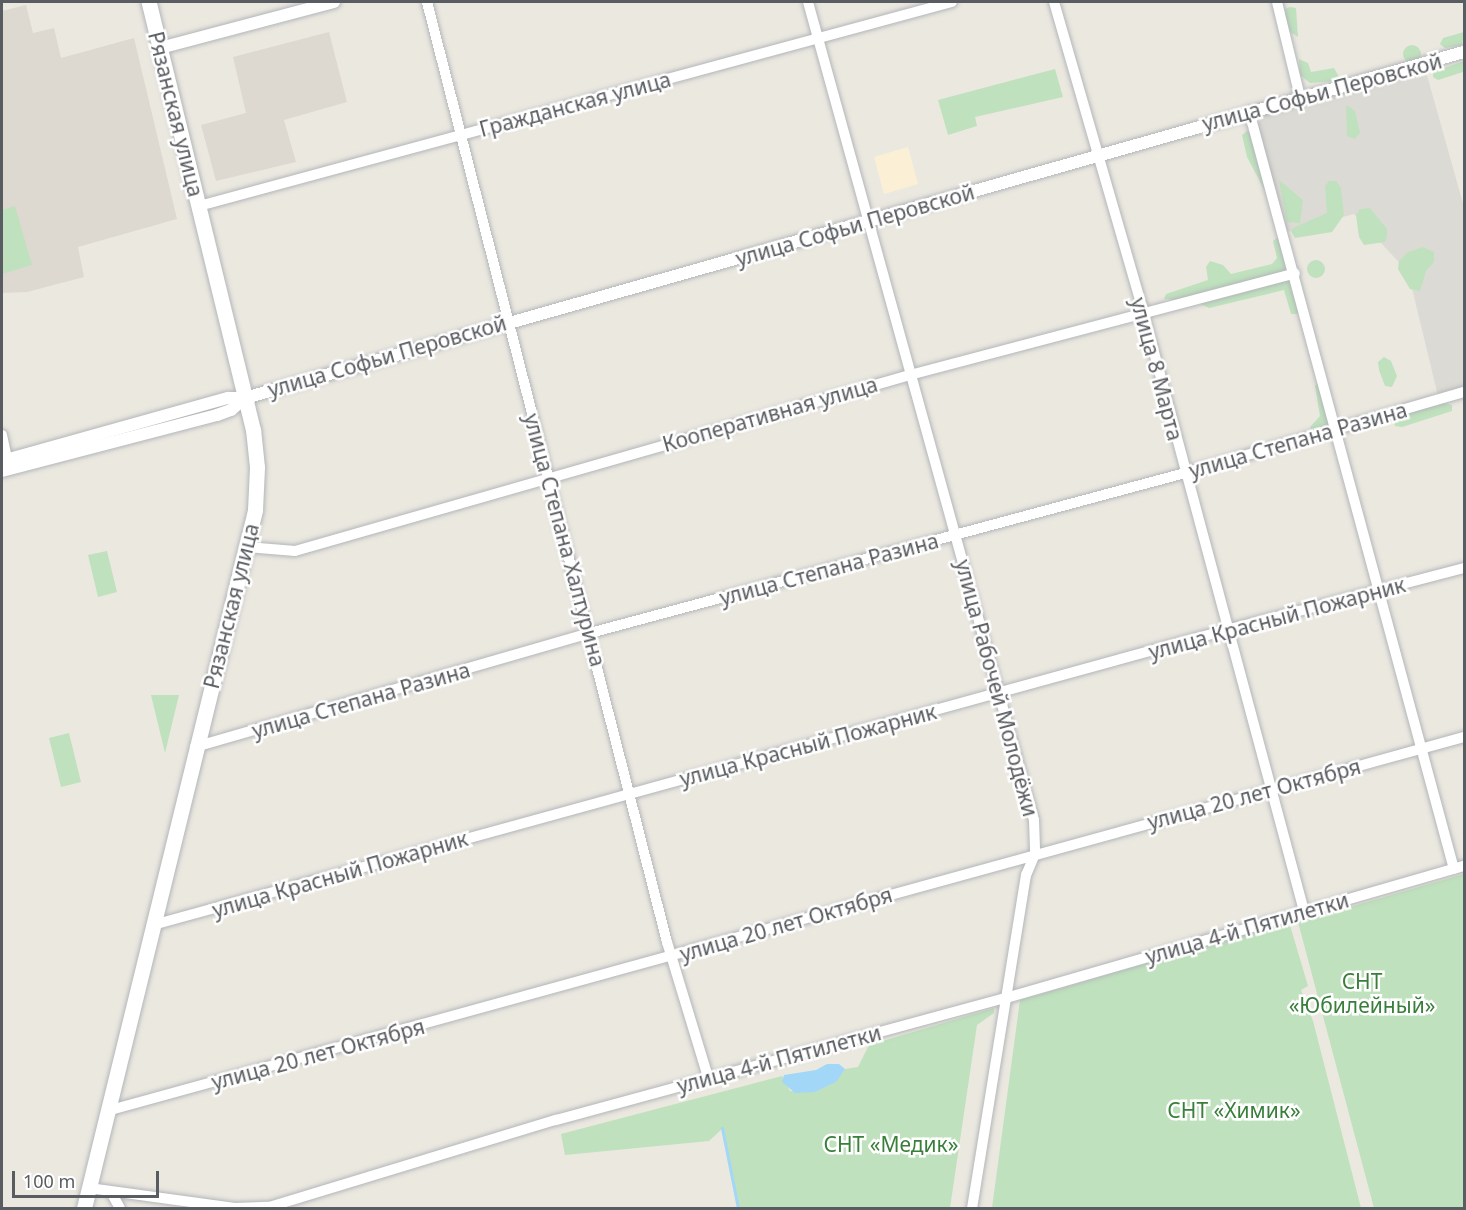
<!DOCTYPE html>
<meta charset="utf-8">
<style>
body{margin:0}
#map{position:relative;width:1466px;height:1210px;overflow:hidden;background:#ebe8e0;font-family:"Noto Sans",sans-serif}
div>[style]{position:absolute}
.commercial>*{inset:0;background:#fbf0d5}
.industrial>*{inset:0;background:#dcdad4}
.education>*{inset:0;background:#ddd9d1}
.green>*{inset:0;background:#bfe1bd}
.round{border-radius:50%}
.water>*{inset:0;background:#a2d7f8}
.stream>*{height:3px;margin:-1.5px;padding:0 1.5px;transform-origin:1.5px;border-radius:1.5px;background:#a2d7f8}
.roads{filter:drop-shadow(0 0 2px #b3b6ba) drop-shadow(0 0 2px #b3b6ba)}
.minor>*{height:10px;margin:-5px;padding:0 5px;transform-origin:5px;border-radius:5px;background:#fff}
.tertiary>*{height:12px;margin:-6px;padding:0 6px;transform-origin:6px;border-radius:6px;background:#fff}
.secondary>*{height:15px;margin:-7.5px;padding:0 7.5px;transform-origin:7.5px;border-radius:7.5px;background:#fff}
span{translate:-50% -50%;white-space:nowrap;text-align:center;line-height:1.15;-webkit-text-stroke:5px #fff;paint-order:stroke}
.street-label{font-size:21px;color:#595c60}
.park-label{font-size:21px;color:#397e3a}
.frame{position:absolute;inset:0;border:3px solid #595c60;pointer-events:none}
.scale{position:absolute;left:12px;top:1171px;width:147px;height:27px;box-sizing:border-box;border:3px solid #595c60;border-top:0;padding-left:8px;font-size:18px;line-height:21px;white-space:nowrap;color:#595c60;-webkit-text-stroke:4px #fff;paint-order:stroke}
</style>
<div id="map">
<div class="commercial">
<div style="clip-path:polygon(908px 147px,918px 184px,884px 194px,874px 157px)"></div>
</div>
<div class="industrial">
<div style="clip-path:polygon(1425px 68px,1464px 207px,1464px 388px,1438px 396px,1408px 272px,1354px 214px,1286px 232px,1258px 124px,1266px 113px)"></div>
</div>
<div class="education">
<div style="clip-path:polygon(26px 5px,33px 33px,54px 28px,61px 58px,134px 38px,177px 219px,78px 247px,84px 277px,27px 292px,2px 293px,2px 11px)"></div>
<div style="clip-path:polygon(329px 32px,347px 102px,284px 120px,296px 162px,216px 181px,201px 125px,246px 113px,233px 57px)"></div>
</div>
<div class="green">
<div style="clip-path:polygon(1290px 7px,1296px 8px,1298px 37px,1290px 32px,1285px 19px,1285px 9px)"></div>
<div style="clip-path:polygon(1464px 32px,1462px 45px,1445px 48px,1440px 44px,1443px 38px)"></div>
<div class="round" style="left:1403px;top:45px;width:18px;height:18px"></div>
<div style="clip-path:polygon(1299px 59px,1308px 63px,1311px 72px,1334px 68px,1339px 77px,1335px 81px,1310px 83px,1300px 75px)"></div>
<div style="clip-path:polygon(1464px 61px,1463px 72px,1438px 80px,1433px 77px,1433px 72px)"></div>
<div style="clip-path:polygon(1055px 69px,1063px 97px,975px 117px,977px 126px,948px 135px,938px 100px)"></div>
<div style="clip-path:polygon(1346px 105px,1355px 111px,1360px 133px,1355px 139px,1347px 136px)"></div>
<div style="clip-path:polygon(1247px 131px,1250px 133px,1266px 193px,1247px 157px,1242px 135px)"></div>
<div style="clip-path:polygon(1279px 180px,1303px 200px,1300px 223px,1287px 222px)"></div>
<div style="clip-path:polygon(1329px 181px,1336px 181px,1341px 188px,1344px 215px,1332px 232px,1295px 238px,1291px 231px,1295px 227px,1327px 213px,1325px 186px)"></div>
<div style="clip-path:polygon(15px 206px,32px 265px,2px 274px,2px 210px)"></div>
<div style="clip-path:polygon(1370px 208px,1387px 229px,1387px 236px,1385px 242px,1364px 245px,1359px 237px,1356px 215px,1360px 209px)"></div>
<div style="clip-path:polygon(1278px 237px,1301px 314px,1291px 314px,1284px 290px,1209px 308px,1194px 301px,1164px 299px,1166px 294px,1208px 280px,1206px 267px,1210px 261px,1223px 265px,1231px 274px,1272px 264px,1277px 258px,1273px 241px)"></div>
<div style="clip-path:polygon(1423px 247px,1434px 252px,1434px 262px,1426px 271px,1420px 291px,1410px 289px,1398px 269px,1399px 261px,1408px 252px)"></div>
<div class="round" style="left:1307px;top:260px;width:18px;height:18px"></div>
<div style="clip-path:polygon(1384px 357px,1391px 361px,1397px 376px,1392px 387px,1385px 386px,1379px 370px,1378px 362px)"></div>
<div style="clip-path:polygon(1318px 383px,1333px 424px,1313px 433px,1310px 427px,1320px 416px,1315px 386px)"></div>
<div style="clip-path:polygon(1444px 403px,1452px 405px,1452px 411px,1402px 427px,1395px 426px,1394px 420px,1404px 412px)"></div>
<div style="clip-path:polygon(107px 551px,117px 592px,98px 597px,88px 555px)"></div>
<div style="clip-path:polygon(151px 695px,179px 695px,165px 753px)"></div>
<div style="clip-path:polygon(69px 733px,81px 782px,61px 787px,49px 738px)"></div>
<div style="clip-path:polygon(1464px 874px,1464px 1208px,1374px 1208px,1298px 922px)"></div>
<div style="clip-path:polygon(1289px 922px,1308px 986px,1301px 990px,1313px 1021px,1361px 1208px,992px 1208px,1020px 1000px)"></div>
<div style="clip-path:polygon(994px 1008px,994px 1013px,977px 1025px,950px 1208px,738px 1208px,722px 1129px,709px 1141px,565px 1155px,561px 1134px,782px 1076px,790px 1091px,815px 1092px,835px 1082px,845px 1069px,858px 1067px,869px 1045px)"></div>
</div>
<div class="water">
<div style="clip-path:polygon(827px 1064px,839px 1064px,845px 1069px,836px 1082px,815px 1092px,795px 1093px,782px 1082px,784px 1075px,816px 1070px)"></div>
</div>
<div class="stream">
<div style="left:722px;top:1128px;width:82px;rotate:78.7deg"></div>
</div>
<div class="roads">
<div class="minor">
<div style="left:427px;top:2px;width:970px;rotate:75.68deg"></div>
<div style="left:667px;top:942px;width:141px;rotate:73.1deg"></div>
<div style="left:808px;top:2px;width:849px;rotate:74.56deg"></div>
<div style="left:1034px;top:820px;width:34px;rotate:88deg"></div>
<div style="left:1035px;top:854px;width:23px;rotate:113deg"></div>
<div style="left:1026px;top:875px;width:337px;rotate:99.2deg"></div>
<div style="left:1054px;top:2px;width:322px;rotate:73.9deg"></div>
<div style="left:1143px;top:311px;width:621px;rotate:74.98deg"></div>
<div style="left:1277px;top:2px;width:98px;rotate:76.4deg"></div>
<div style="left:1249px;top:111px;width:785px;rotate:74.87deg"></div>
<div style="left:199px;top:206px;width:780px;rotate:-15.16deg"></div>
<div style="left:2px;top:435px;width:25px;rotate:78deg"></div>
<div style="left:247px;top:547px;width:48px;rotate:4.8deg"></div>
<div style="left:295px;top:551px;width:640px;rotate:-15.97deg"></div>
<div style="left:910px;top:375px;width:398px;rotate:-14.8deg"></div>
<div style="left:195px;top:747px;width:411px;rotate:-16.1deg"></div>
<div style="left:590px;top:633px;width:616px;rotate:-15.05deg"></div>
<div style="left:1185px;top:473px;width:291px;rotate:-16.2deg"></div>
<div style="left:153px;top:925px;width:1113px;rotate:-15.37deg"></div>
<div style="left:1226px;top:630px;width:246px;rotate:-14.6deg"></div>
<div style="left:107px;top:1111px;width:1408px;rotate:-15.41deg"></div>
<div style="left:89px;top:1188px;width:147px;rotate:7.8deg"></div>
<div style="left:235px;top:1208px;width:34px;rotate:-2deg"></div>
<div style="left:269px;top:1207px;width:300px;rotate:-16.9deg"></div>
<div style="left:556px;top:1120px;width:466px;rotate:-15.2deg"></div>
<div style="left:1006px;top:998px;width:477px;rotate:-16.1deg"></div>
<div style="left:111px;top:1192px;width:18px;rotate:61deg"></div>
</div>
<div class="tertiary">
<div style="left:160px;top:48px;width:180px;rotate:-14.8deg"></div>
<div style="left:2px;top:461px;width:235px;rotate:-15.6deg"></div>
<div style="left:228px;top:398px;width:17px"></div>
<div style="left:245px;top:398px;width:1267px;rotate:-15.85deg"></div>
<div style="left:2px;top:471px;width:222px;rotate:-14.6deg"></div>
<div style="left:217px;top:415px;width:15px;rotate:-20deg"></div>
<div style="left:231px;top:410px;width:18px;rotate:-41deg"></div>
</div>
<div class="secondary">
<div style="left:84px;top:1208px;width:719px;rotate:-76.23deg"></div>
<div style="left:255px;top:510px;width:43px;rotate:-87.3deg"></div>
<div style="left:257px;top:467px;width:37px;rotate:-96deg"></div>
<div style="left:253px;top:430px;width:440px;rotate:-103.7deg"></div>
</div>
</div>
<div class="street-label">
<span style="left:1322px;top:92px;rotate:-15deg">улица Софьи Перовской</span>
<span style="left:575px;top:104px;rotate:-15deg">Гражданская улица</span>
<span style="left:176px;top:114px;rotate:76deg">Рязанская улица</span>
<span style="left:855px;top:225px;rotate:-16deg">улица Софьи Перовской</span>
<span style="left:387px;top:356px;rotate:-16deg">улица Софьи Перовской</span>
<span style="left:1157px;top:369px;rotate:75deg">улица 8 Марта</span>
<span style="left:770px;top:414px;rotate:-16deg">Кооперативная улица</span>
<span style="left:1298px;top:440px;rotate:-16deg">улица Степана Разина</span>
<span style="left:565px;top:540px;rotate:75deg">улица Степана Халтурина</span>
<span style="left:829px;top:569px;rotate:-15deg">улица Степана Разина</span>
<span style="left:231px;top:606px;rotate:-76deg">Рязанская улица</span>
<span style="left:1277px;top:618px;rotate:-15deg">улица Красный Пожарник</span>
<span style="left:997px;top:688px;rotate:75deg">улица Рабочей Молодёжи</span>
<span style="left:361px;top:700px;rotate:-16deg">улица Степана Разина</span>
<span style="left:808px;top:745px;rotate:-15deg">улица Красный Пожарник</span>
<span style="left:1254px;top:794px;rotate:-15deg">улица 20 лет Октября</span>
<span style="left:340px;top:874px;rotate:-16deg">улица Красный Пожарник</span>
<span style="left:786px;top:924px;rotate:-16deg">улица 20 лет Октября</span>
<span style="left:1247px;top:928px;rotate:-16deg">улица 4-й Пятилетки</span>
<span style="left:318px;top:1054px;rotate:-15deg">улица 20 лет Октября</span>
<span style="left:779px;top:1059px;rotate:-15deg">улица 4-й Пятилетки</span>
</div>
<div class="park-label">
<span style="left:1362px;top:993px">СНТ<br>«Юбилейный»</span>
<span style="left:1234px;top:1110px">СНТ «Химик»</span>
<span style="left:891px;top:1144px">СНТ «Медик»</span>
</div>
<div class="frame"></div>
<div class="scale">100 m</div>
</div>
